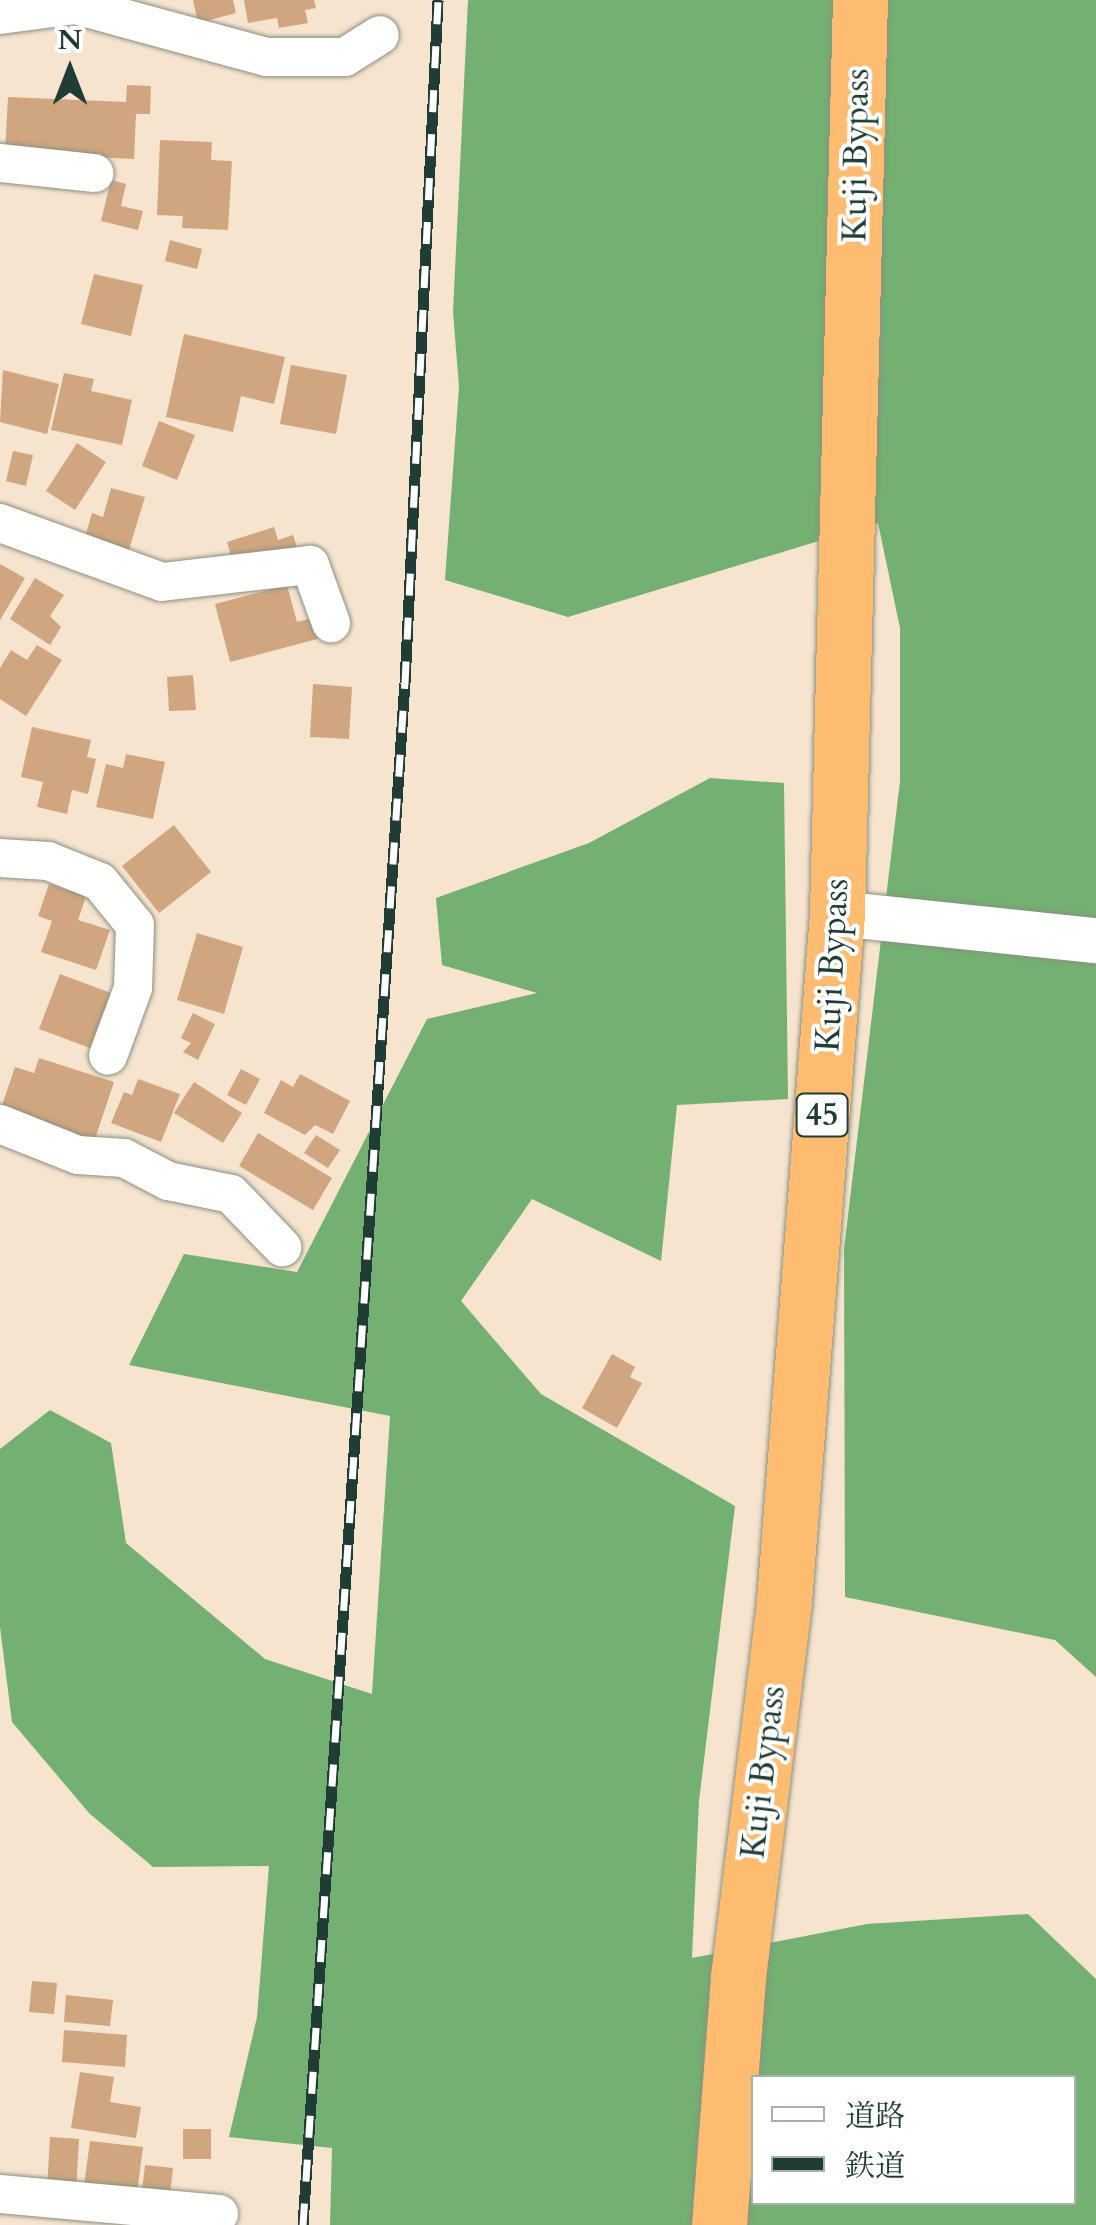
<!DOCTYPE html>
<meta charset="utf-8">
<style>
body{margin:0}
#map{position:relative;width:1096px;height:2225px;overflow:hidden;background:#f6e4ce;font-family:Cardo,"Noto Serif JP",serif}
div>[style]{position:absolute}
.forest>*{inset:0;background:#73b071}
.building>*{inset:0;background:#cfa67f}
.roads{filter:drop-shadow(0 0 2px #8a9081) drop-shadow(0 0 2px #8a9081)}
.minor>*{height:38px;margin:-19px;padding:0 19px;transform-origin:19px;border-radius:19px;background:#fff}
.tertiary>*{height:45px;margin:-22.5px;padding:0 22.5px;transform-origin:22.5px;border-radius:22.5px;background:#fff}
.trunk>*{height:55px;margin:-27.5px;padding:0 27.5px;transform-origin:27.5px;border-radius:27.5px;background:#fdbc70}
.rail>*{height:11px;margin-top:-5.5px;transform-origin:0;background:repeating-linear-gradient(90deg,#fff 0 22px,#1f3d34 0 44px);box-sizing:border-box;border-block:2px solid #1f3d34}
span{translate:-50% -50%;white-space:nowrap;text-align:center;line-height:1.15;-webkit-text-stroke:8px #fff;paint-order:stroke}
.shield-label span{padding:2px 8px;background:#fff;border:2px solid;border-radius:8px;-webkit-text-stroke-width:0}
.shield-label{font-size:32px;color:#1f3d34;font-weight:700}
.street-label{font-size:35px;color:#1f3d34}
.legend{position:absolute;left:751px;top:2075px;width:325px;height:130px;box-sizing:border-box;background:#fff;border:2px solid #a5b1ae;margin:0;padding:12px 18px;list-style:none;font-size:30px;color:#1f3d34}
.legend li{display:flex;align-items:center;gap:20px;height:50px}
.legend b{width:50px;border:2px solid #a5b1ae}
.north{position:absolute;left:20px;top:20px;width:100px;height:100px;-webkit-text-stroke:8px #fff;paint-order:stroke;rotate:0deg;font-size:28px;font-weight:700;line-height:40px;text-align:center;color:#1f3d34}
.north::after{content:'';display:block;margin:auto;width:35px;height:45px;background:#1f3d34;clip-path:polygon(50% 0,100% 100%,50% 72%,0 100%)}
</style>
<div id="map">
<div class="forest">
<div style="clip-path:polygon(468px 0,1096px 0,1096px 1677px,1055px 1640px,845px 1597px,844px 1249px,900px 781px,900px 628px,878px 523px,568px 617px,445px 580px,459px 387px,453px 312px)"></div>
<div style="clip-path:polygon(evenodd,710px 778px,784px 783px,788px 1099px,677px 1105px,661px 1261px,532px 1199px,461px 1301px,541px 1394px,735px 1506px,699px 1801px,692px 1958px,867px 1924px,1028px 1914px,1096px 1979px,1096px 2225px,330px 2225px,332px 2148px,229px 2137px,257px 2017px,269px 1866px,153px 1867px,89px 1813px,12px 1722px,0 1627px,0 1449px,50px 1410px,111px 1443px,126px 1543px,265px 1659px,372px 1694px,390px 1416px,129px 1365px,184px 1254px,297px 1272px,427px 1019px,537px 993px,442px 965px,436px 898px,589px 843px,710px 778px,754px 2078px,1074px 2078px,1074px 2202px,754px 2202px,754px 2078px)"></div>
</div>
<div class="building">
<div style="clip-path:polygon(193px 0,233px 0,236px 13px,198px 23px)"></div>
<div style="clip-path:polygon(244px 0,314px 0,316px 8px,305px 10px,308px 23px,279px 28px,277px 18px,248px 23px)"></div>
<div style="clip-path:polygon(127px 85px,151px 86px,150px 114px,136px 114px,134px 159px,5px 153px,8px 97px,126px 102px)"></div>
<div style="clip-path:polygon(160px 140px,212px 142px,211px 160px,232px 161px,228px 230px,182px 228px,183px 216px,157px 215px)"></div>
<div style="clip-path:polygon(111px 180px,126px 184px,121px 206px,143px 211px,138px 230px,101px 221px)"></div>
<div style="clip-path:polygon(170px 240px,202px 249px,197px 269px,165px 261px)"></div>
<div style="clip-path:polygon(94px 274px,143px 285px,131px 336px,81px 324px)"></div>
<div style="clip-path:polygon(184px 334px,285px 357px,274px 404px,241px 396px,233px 432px,166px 417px)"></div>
<div style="clip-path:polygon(291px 365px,347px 375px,336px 434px,280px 424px)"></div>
<div style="clip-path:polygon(3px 370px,59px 384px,47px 434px,0 422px)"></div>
<div style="clip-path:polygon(64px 373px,94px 379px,91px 391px,132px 400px,122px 445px,51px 430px)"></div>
<div style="clip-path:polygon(159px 421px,195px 435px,177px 480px,142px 466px)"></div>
<div style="clip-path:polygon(77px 443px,106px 462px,75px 510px,46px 491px)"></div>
<div style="clip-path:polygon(13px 451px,33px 455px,26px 486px,6px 481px)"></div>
<div style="clip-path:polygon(111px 488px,145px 497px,127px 556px,83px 544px,92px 513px,103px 517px)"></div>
<div style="clip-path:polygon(274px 527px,278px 540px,293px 535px,298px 550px,235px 570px,227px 542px)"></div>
<div style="clip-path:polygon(0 564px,25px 578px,0 620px)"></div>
<div style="clip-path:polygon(35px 578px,64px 595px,50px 616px,61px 627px,50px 645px,10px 619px)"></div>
<div style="clip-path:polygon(287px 585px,297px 622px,316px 617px,321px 638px,230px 662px,215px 604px)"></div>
<div style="clip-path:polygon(37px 645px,62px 660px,26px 716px,0 699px,0 668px,11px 650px,27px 660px)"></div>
<div style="clip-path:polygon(193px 675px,196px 710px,169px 711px,167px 677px)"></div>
<div style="clip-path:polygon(313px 684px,352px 687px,349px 739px,310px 737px)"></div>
<div style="clip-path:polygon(32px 727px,91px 740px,87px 757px,96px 759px,88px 794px,72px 790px,67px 814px,37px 807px,43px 782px,21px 777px)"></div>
<div style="clip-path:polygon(126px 754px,165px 762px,153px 819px,96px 807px,106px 764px,123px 768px)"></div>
<div style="clip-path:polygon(174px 825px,211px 872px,159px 913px,122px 866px)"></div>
<div style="clip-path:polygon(49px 884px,86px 896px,78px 920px,110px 930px,96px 970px,41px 952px,52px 921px,38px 916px)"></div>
<div style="clip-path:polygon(197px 933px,243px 947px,224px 1014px,177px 1000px)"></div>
<div style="clip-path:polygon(60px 974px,111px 993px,90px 1048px,39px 1029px)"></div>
<div style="clip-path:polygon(193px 1013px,215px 1024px,198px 1060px,183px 1052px,191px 1043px,181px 1038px)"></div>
<div style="clip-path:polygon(39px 1058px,114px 1082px,94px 1142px,0 1111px,15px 1067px,34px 1073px)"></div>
<div style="clip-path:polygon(241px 1069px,260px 1079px,246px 1105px,227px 1095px)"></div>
<div style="clip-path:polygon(300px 1074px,350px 1101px,333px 1134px,315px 1125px,305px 1135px,264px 1113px,281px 1080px,293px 1087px)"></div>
<div style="clip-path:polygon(138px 1079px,180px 1094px,161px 1142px,111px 1123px,124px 1092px,132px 1095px)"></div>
<div style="clip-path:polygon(194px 1082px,242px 1113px,223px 1143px,174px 1113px)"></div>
<div style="clip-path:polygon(258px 1133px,332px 1178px,313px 1210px,239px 1166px)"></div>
<div style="clip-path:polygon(316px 1135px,340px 1150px,328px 1168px,304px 1153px)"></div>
<div style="clip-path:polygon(612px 1354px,635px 1367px,630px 1377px,642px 1383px,617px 1428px,582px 1408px)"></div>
<div style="clip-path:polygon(32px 1981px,57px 1983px,54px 2014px,29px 2012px)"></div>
<div style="clip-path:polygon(66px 1995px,113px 2000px,110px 2026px,64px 2022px)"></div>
<div style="clip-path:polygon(64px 2030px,127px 2035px,125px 2067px,62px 2062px)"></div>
<div style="clip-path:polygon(80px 2072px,114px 2077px,110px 2102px,141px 2107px,136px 2138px,71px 2128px)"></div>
<div style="clip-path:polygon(183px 2129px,211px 2129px,211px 2159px,183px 2159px)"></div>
<div style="clip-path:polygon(50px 2137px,79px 2139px,76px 2192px,47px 2190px)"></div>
<div style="clip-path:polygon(90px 2141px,143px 2147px,136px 2200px,83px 2193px)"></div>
<div style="clip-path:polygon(145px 2165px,173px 2168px,169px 2203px,141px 2200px)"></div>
</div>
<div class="roads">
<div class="minor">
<div style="left:0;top:15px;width:76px;rotate:-7.6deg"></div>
<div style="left:75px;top:5px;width:198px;rotate:15.2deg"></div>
<div style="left:266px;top:57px;width:79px"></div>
<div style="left:345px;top:57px;width:41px;rotate:-32.2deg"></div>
<div style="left:0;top:163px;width:95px;rotate:6.1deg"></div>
<div style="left:0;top:523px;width:172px;rotate:20deg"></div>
<div style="left:162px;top:582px;width:149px;rotate:-6.6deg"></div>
<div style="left:310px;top:565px;width:62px;rotate:70.1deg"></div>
<div style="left:0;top:858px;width:48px;rotate:3.6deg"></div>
<div style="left:48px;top:861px;width:56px;rotate:22deg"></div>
<div style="left:100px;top:882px;width:55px;rotate:50.9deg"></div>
<div style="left:135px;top:925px;width:63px;rotate:91.8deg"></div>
<div style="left:133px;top:988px;width:72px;rotate:110.2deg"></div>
<div style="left:0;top:1124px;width:84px;rotate:21.7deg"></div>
<div style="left:78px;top:1155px;width:46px;rotate:3.7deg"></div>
<div style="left:124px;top:1158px;width:50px;rotate:27.6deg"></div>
<div style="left:168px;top:1181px;width:64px;rotate:11.7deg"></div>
<div style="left:231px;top:1194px;width:74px;rotate:46.1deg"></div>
<div style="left:0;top:2194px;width:220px;rotate:5.2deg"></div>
</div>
<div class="tertiary">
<div style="left:837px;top:913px;width:260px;rotate:6deg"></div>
</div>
<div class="trunk">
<div style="left:719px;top:2225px;width:249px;rotate:-85.6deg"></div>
<div style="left:738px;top:1977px;width:379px;rotate:-83deg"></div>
<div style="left:784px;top:1601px;width:690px;rotate:-85.59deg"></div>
<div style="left:837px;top:913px;width:913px;rotate:-88.56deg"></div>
</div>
</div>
<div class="rail">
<div style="left:303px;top:2225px;width:1545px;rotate:-86.22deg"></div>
<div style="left:405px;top:683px;width:684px;rotate:-87.23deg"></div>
</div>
<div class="shield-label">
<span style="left:822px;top:1115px">45</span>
</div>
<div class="street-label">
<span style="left:856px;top:155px;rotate:-89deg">Kuji Bypass</span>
<span style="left:832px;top:965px;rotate:-87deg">Kuji Bypass</span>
<span style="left:763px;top:1772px;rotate:-83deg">Kuji Bypass</span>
</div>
<ul class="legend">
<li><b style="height:12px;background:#fff"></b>道路</li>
<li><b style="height:12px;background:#1f3d34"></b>鉄道</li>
</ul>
<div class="north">N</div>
</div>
